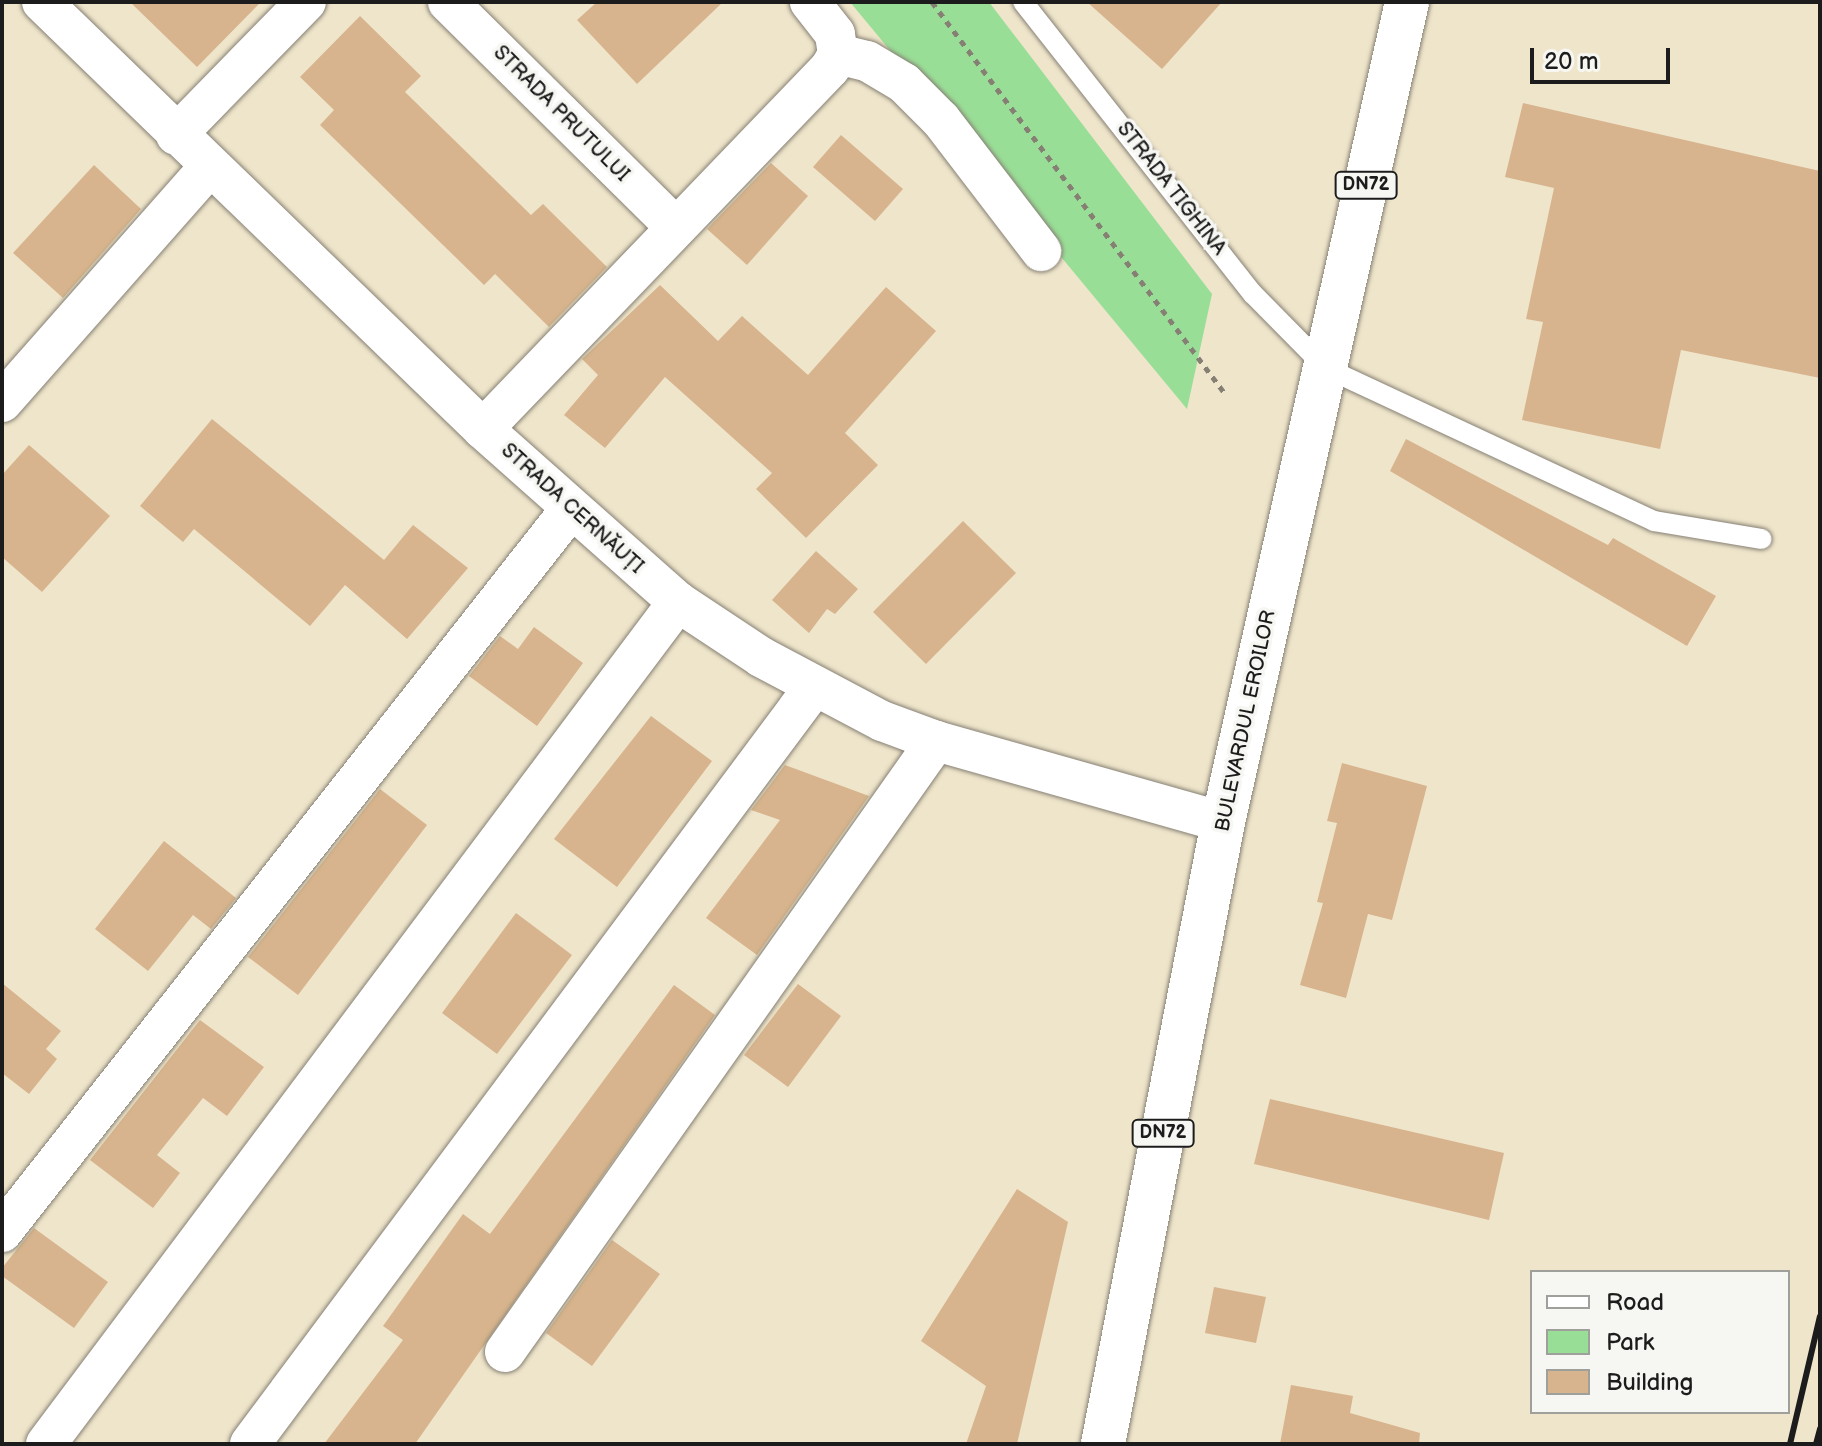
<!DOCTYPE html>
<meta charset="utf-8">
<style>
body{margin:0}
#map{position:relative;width:1822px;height:1446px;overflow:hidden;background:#efe5cb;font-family:"Balsamiq Sans",sans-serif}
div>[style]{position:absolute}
.green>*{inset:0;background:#99de97}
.building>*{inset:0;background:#d7b48d}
.path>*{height:5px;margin-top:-2.5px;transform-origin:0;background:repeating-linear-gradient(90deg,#868074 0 6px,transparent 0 12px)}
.roads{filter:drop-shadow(0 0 2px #868074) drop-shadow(0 0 2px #868074)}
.lane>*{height:20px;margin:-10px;padding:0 10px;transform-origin:10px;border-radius:10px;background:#fff}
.street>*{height:40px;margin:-20px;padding:0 20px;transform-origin:20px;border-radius:20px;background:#fff}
.primary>*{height:44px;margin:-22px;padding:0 22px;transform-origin:22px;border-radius:22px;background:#fff}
.rail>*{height:6px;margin:-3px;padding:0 3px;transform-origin:3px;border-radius:3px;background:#1c1c1c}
span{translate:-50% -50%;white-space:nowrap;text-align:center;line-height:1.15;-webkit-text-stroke:7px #f6f6f2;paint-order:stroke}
.shield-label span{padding:2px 6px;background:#f6f6f2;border:2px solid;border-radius:6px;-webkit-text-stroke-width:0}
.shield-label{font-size:18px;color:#1c1c1c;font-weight:700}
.street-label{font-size:20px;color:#1c1c1c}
.frame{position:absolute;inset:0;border:4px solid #1c1c1c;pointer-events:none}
.legend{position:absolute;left:1530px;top:1270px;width:260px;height:144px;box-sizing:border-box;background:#f6f6f2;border:2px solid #9f9f9c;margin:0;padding:10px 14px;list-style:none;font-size:24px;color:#1c1c1c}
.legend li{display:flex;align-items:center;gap:16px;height:40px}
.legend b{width:40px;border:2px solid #9f9f9c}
.scale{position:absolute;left:1530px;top:48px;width:140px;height:36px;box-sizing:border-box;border:4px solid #1c1c1c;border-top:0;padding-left:10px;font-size:24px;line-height:28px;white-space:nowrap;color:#1c1c1c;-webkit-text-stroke:6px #f6f6f2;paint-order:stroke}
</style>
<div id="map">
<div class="green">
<div style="clip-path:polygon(850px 2px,989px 2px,1212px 294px,1187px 409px)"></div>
</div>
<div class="building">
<div style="clip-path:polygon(130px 2px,261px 2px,197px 67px)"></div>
<div style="clip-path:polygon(597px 2px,723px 2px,637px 84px,577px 20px)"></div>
<div style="clip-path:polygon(1087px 2px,1222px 2px,1162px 69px)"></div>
<div style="clip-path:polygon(360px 16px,421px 76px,405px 92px,531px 215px,543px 204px,607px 267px,549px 327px,495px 274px,484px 285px,320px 125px,334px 110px,300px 77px)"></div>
<div style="clip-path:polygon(1523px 103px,1820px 171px,1820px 378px,1681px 350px,1660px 449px,1522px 420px,1543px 322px,1526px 319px,1554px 188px,1505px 177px)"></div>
<div style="clip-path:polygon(841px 135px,903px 189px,875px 221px,813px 167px)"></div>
<div style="clip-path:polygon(771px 163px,808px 196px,747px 265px,707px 229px)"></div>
<div style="clip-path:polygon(94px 165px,141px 209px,63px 298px,13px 253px)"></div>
<div style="clip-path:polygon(660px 285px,718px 341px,742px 316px,808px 375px,886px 287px,936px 331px,845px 433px,878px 465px,806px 538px,756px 489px,772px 473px,665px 377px,605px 448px,564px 415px,598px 375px,582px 359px)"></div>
<div style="clip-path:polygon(212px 419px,384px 560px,413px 525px,468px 568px,407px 639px,345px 585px,310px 626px,194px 529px,183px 542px,140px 506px)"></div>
<div style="clip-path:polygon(1406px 439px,1608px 545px,1613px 538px,1716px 596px,1687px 646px,1390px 471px)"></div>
<div style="clip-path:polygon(29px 445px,110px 516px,42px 592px,2px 557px,2px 475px)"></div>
<div style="clip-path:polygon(963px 521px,1016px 573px,926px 664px,873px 612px)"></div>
<div style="clip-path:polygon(816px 551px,858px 589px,835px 614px,827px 609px,809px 633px,772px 600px)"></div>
<div style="clip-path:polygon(534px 627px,583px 663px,537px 726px,469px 676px,500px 636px,518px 649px)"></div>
<div style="clip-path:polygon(651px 716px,712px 761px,617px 887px,554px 839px)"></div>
<div style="clip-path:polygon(1342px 763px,1427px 786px,1392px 920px,1368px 914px,1346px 998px,1300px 985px,1323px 903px,1317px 902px,1337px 823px,1327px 821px)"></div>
<div style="clip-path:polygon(785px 765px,869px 796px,757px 955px,706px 918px,780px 820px,751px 810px)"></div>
<div style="clip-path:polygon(380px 789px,427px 825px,298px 995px,248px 957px)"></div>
<div style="clip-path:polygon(164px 841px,236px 898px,211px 929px,193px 915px,148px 971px,95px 929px)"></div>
<div style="clip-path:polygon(516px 913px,572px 955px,497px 1054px,442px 1013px)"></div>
<div style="clip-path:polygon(2px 983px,61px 1031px,46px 1049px,57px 1059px,29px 1094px,2px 1073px)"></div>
<div style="clip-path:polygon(798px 984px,841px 1016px,788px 1087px,744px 1055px)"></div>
<div style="clip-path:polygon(674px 985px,715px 1015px,415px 1444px,324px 1444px,403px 1340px,383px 1326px,463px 1214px,490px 1234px)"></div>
<div style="clip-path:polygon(200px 1020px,264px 1067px,227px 1116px,203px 1098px,157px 1155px,180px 1173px,153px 1208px,90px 1160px)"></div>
<div style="clip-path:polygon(1270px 1099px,1504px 1153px,1489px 1220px,1254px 1164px)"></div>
<div style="clip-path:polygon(1017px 1189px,1068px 1222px,1017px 1444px,966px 1444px,986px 1386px,921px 1341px)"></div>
<div style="clip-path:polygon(34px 1228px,108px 1282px,74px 1328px,2px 1276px,2px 1268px)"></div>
<div style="clip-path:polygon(612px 1240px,660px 1274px,592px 1366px,546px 1333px)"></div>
<div style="clip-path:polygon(1214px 1287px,1266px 1297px,1256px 1343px,1205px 1333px)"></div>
<div style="clip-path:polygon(1291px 1385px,1353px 1396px,1350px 1413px,1420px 1433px,1419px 1444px,1280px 1444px)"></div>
</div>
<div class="path">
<div style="left:932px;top:2px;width:489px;rotate:53.2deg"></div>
</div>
<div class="roads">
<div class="lane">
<div style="left:1023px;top:2px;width:372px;rotate:51.8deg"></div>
<div style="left:1253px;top:294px;width:104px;rotate:45.4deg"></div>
<div style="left:1326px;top:368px;width:362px;rotate:25deg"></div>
<div style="left:1654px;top:521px;width:109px;rotate:9.5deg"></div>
</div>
<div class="street">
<div style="left:42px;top:2px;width:614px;rotate:44.08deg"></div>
<div style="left:483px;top:429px;width:261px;rotate:41.6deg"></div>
<div style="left:678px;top:602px;width:100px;rotate:33.5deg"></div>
<div style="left:761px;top:657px;width:137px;rotate:27.9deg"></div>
<div style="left:882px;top:721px;width:58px;rotate:20.3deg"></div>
<div style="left:936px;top:741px;width:298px;rotate:15.8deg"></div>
<div style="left:448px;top:2px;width:320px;rotate:44.7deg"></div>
<div style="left:838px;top:54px;width:30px;rotate:14deg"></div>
<div style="left:867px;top:61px;width:43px;rotate:30.7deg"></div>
<div style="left:904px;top:83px;width:52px;rotate:45deg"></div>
<div style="left:941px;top:120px;width:165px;rotate:52.6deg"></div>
<div style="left:176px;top:135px;width:186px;rotate:-45.7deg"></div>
<div style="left:2px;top:402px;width:313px;rotate:-48.6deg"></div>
<div style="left:483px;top:429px;width:501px;rotate:-46.13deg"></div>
<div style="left:830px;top:68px;width:16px;rotate:-60deg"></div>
<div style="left:838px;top:54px;width:20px;rotate:-99deg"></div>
<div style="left:835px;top:34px;width:41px;rotate:-128deg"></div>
<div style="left:2px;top:1232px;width:919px;rotate:-51.81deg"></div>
<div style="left:505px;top:1352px;width:748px;rotate:-54.8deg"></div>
<div style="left:46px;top:1444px;width:1053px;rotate:-53.11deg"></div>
<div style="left:250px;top:1444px;width:944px;rotate:-53.31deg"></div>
</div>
<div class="primary">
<div style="left:1103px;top:1444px;width:633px;rotate:-79.08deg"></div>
<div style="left:1223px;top:822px;width:840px;rotate:-77.35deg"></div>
</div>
</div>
<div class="rail">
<div style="left:1790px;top:1444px;width:131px;rotate:-76.8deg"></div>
<div style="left:1816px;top:1444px;width:16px;rotate:-75deg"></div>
</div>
<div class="shield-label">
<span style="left:1366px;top:185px">DN72</span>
<span style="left:1163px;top:1133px">DN72</span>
</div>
<div class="street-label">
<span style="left:561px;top:114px;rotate:45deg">STRADA PRUTULUI</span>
<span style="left:1171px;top:189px;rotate:52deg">STRADA TIGHINA</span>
<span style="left:572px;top:509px;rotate:42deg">STRADA CERNĂUȚI</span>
<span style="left:1246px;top:721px;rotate:-78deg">BULEVARDUL EROILOR</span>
</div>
<div class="frame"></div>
<ul class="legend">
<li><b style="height:10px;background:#fff"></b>Road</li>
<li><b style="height:22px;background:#99de97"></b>Park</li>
<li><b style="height:22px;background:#d7b48d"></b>Building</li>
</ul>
<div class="scale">20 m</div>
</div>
